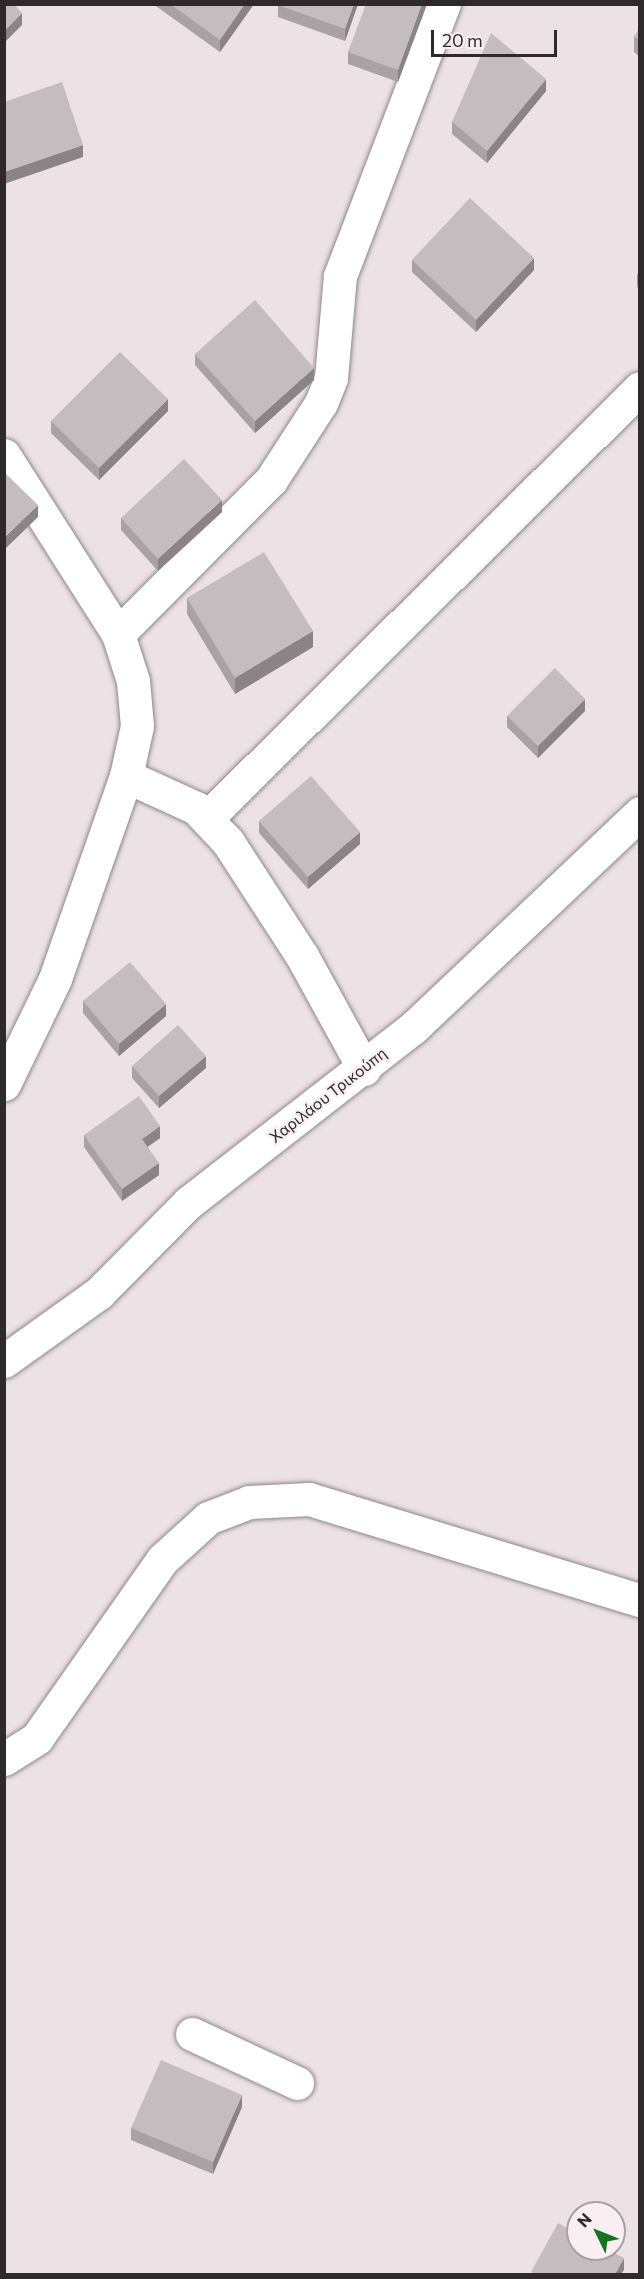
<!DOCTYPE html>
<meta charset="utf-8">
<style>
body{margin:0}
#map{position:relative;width:644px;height:2279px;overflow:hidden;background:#ece2e5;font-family:Commissioner,sans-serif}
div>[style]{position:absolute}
.roads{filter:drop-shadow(0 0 2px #90878a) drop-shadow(0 0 2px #90878a)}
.minor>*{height:33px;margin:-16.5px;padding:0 16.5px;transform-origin:16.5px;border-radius:16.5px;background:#fff}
.wall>*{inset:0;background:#a9a2a4}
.shaded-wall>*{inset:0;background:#8a8486}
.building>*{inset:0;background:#c5bcbf}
span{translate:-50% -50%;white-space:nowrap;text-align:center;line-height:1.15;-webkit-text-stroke:4.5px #f9eff2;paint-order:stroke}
.street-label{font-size:16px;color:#2e2a2b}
.frame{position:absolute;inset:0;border:6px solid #2e2a2b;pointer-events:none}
.north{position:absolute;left:566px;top:2201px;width:60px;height:60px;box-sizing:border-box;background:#f9eff2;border:2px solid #a8a0a2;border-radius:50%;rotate:313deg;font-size:16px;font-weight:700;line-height:24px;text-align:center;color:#2e2a2b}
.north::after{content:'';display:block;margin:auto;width:21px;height:27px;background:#187320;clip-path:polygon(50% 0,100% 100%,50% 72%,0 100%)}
.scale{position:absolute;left:431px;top:30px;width:126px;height:27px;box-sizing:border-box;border:3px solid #2e2a2b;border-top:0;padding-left:8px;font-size:18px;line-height:21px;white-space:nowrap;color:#2e2a2b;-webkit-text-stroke:4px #f9eff2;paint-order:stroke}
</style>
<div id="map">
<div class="roads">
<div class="minor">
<div style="left:4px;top:455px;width:212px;rotate:57.5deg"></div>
<div style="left:118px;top:634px;width:49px;rotate:72.3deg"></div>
<div style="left:133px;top:681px;width:45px;rotate:84.9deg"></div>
<div style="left:137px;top:726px;width:51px;rotate:102.4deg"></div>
<div style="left:126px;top:776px;width:215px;rotate:109.3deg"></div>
<div style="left:55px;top:979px;width:117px;rotate:115.9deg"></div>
<div style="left:118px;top:634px;width:217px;rotate:-45.2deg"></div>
<div style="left:271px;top:480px;width:92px;rotate:-57deg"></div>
<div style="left:321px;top:403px;width:27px;rotate:-68deg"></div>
<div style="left:331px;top:378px;width:102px;rotate:-85deg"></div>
<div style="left:340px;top:276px;width:291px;rotate:-69.1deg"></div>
<div style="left:126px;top:776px;width:77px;rotate:24.6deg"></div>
<div style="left:196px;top:808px;width:47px;rotate:46.7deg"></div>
<div style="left:228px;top:842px;width:136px;rotate:57deg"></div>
<div style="left:302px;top:956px;width:129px;rotate:61.2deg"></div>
<div style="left:207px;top:818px;width:610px;rotate:-44.8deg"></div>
<div style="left:4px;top:1361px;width:117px;rotate:-35.6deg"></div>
<div style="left:99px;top:1293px;width:127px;rotate:-45.3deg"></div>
<div style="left:188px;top:1203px;width:285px;rotate:-37.9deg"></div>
<div style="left:413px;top:1028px;width:313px;rotate:-43.4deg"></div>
<div style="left:4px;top:1759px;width:39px;rotate:-32deg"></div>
<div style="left:37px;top:1738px;width:219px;rotate:-54.9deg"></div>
<div style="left:163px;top:1559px;width:61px;rotate:-42.3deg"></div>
<div style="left:208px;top:1518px;width:44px;rotate:-21.3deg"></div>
<div style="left:249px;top:1502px;width:60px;rotate:-2.9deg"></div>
<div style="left:309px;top:1499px;width:346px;rotate:17deg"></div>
<div style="left:192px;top:2034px;width:116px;rotate:25deg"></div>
</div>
</div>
<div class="wall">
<div style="clip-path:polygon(153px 4px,254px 4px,220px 52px)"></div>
<div style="clip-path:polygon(278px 4px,358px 4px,345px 41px,278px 17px)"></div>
<div style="clip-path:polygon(427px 4px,398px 82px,348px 64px,348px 52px)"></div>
<div style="clip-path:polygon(639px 29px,639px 56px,634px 52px,634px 37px)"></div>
<div style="clip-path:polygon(546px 91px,487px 163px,452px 134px,452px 122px)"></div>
<div style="clip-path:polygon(412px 260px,534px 270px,476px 332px,412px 272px)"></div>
<div style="clip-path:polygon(639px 271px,639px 289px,637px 287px,637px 275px)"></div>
<div style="clip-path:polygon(195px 354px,314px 380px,255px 433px,195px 365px)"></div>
<div style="clip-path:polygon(168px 411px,99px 480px,51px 433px,51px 421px)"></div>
<div style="clip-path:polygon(222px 512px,158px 571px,121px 530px,121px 518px)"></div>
<div style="clip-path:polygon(187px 598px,313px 647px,235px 694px,187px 614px)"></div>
<div style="clip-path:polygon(585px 711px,538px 758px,507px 727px,507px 716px)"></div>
<div style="clip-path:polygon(259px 821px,360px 844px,308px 889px,259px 833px)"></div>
<div style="clip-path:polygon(83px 1001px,166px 1016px,119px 1056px,83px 1013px)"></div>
<div style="clip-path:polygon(132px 1066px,206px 1068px,159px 1108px,132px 1078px)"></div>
<div style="clip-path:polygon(84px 1135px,160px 1138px,147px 1147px,159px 1175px,122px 1201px,84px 1147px)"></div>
<div style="clip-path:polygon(242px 2107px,213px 2174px,131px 2140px,131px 2128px)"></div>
</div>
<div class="shaded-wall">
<div style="clip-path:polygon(245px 4px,254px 4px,220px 52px,220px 40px)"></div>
<div style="clip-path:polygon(354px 4px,358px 4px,345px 41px,345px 29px)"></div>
<div style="clip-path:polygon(422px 4px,427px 4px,398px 82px,398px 70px)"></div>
<div style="clip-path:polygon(22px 13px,22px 25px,4px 43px,4px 31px)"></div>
<div style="clip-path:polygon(546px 79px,546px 91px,487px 163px,487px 151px)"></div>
<div style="clip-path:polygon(83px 145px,83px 157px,4px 184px,4px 172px)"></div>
<div style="clip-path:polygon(534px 258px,534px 270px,476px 332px,476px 320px)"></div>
<div style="clip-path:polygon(314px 368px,314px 380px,255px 433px,255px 421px)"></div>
<div style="clip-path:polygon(168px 399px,168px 411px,99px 480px,99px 468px)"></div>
<div style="clip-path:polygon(222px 500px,222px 512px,158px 571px,158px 559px)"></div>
<div style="clip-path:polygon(38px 505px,38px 517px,4px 550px,4px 538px)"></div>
<div style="clip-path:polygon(313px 631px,313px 647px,235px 694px,235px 678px)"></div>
<div style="clip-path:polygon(585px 699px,585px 711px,538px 758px,538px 746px)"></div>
<div style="clip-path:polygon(360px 832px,360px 844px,308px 889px,308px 877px)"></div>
<div style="clip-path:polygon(166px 1004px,166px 1016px,119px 1056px,119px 1044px)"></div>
<div style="clip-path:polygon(206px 1056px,206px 1068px,159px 1108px,159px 1096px)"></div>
<div style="clip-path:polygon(160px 1126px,160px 1138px,142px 1151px,142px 1139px)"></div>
<div style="clip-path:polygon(159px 1163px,159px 1175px,122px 1201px,122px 1189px)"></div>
<div style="clip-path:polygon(242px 2095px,242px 2107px,213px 2174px,213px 2162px)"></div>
<div style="clip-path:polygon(624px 2258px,624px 2270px,621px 2274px,615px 2274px)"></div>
</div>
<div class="building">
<div style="clip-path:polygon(4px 4px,14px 4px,22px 13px,4px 31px)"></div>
<div style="clip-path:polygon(170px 4px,245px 4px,220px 40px)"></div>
<div style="clip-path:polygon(278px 4px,354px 4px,345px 29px,278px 5px)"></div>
<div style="clip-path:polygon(366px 4px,422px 4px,398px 70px,348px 52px)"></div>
<div style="clip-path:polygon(639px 29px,639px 40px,634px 37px)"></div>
<div style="clip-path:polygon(491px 33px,546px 79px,487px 151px,452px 122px)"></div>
<div style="clip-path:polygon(62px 82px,83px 145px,4px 172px,4px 102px)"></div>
<div style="clip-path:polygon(470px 198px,534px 258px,476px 320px,412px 260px)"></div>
<div style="clip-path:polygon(255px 300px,314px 368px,255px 421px,195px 354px)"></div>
<div style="clip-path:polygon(120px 352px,168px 399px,99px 468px,51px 421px)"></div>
<div style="clip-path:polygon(184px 459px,222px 500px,158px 559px,121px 518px)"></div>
<div style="clip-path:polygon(4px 472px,38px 505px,4px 538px)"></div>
<div style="clip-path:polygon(264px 552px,313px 631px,235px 678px,187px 598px)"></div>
<div style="clip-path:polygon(555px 668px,585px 699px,538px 746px,507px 716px)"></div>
<div style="clip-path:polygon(311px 776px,360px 832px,308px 877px,259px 821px)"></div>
<div style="clip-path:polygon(130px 962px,166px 1004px,119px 1044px,83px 1001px)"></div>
<div style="clip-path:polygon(178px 1025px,206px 1056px,159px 1096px,132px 1066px)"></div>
<div style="clip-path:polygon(139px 1096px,160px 1126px,142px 1139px,159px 1163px,122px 1189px,84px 1135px)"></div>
<div style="clip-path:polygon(161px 2060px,242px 2095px,213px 2162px,131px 2128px)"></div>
<div style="clip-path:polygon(558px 2223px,578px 2234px,578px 2249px,607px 2249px,624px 2258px,615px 2274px,535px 2274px,531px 2272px)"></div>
</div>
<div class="street-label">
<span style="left:328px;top:1095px;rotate:-38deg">Χαριλάου Τρικούπη</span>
</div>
<div class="frame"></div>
<div class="north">N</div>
<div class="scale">20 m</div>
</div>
